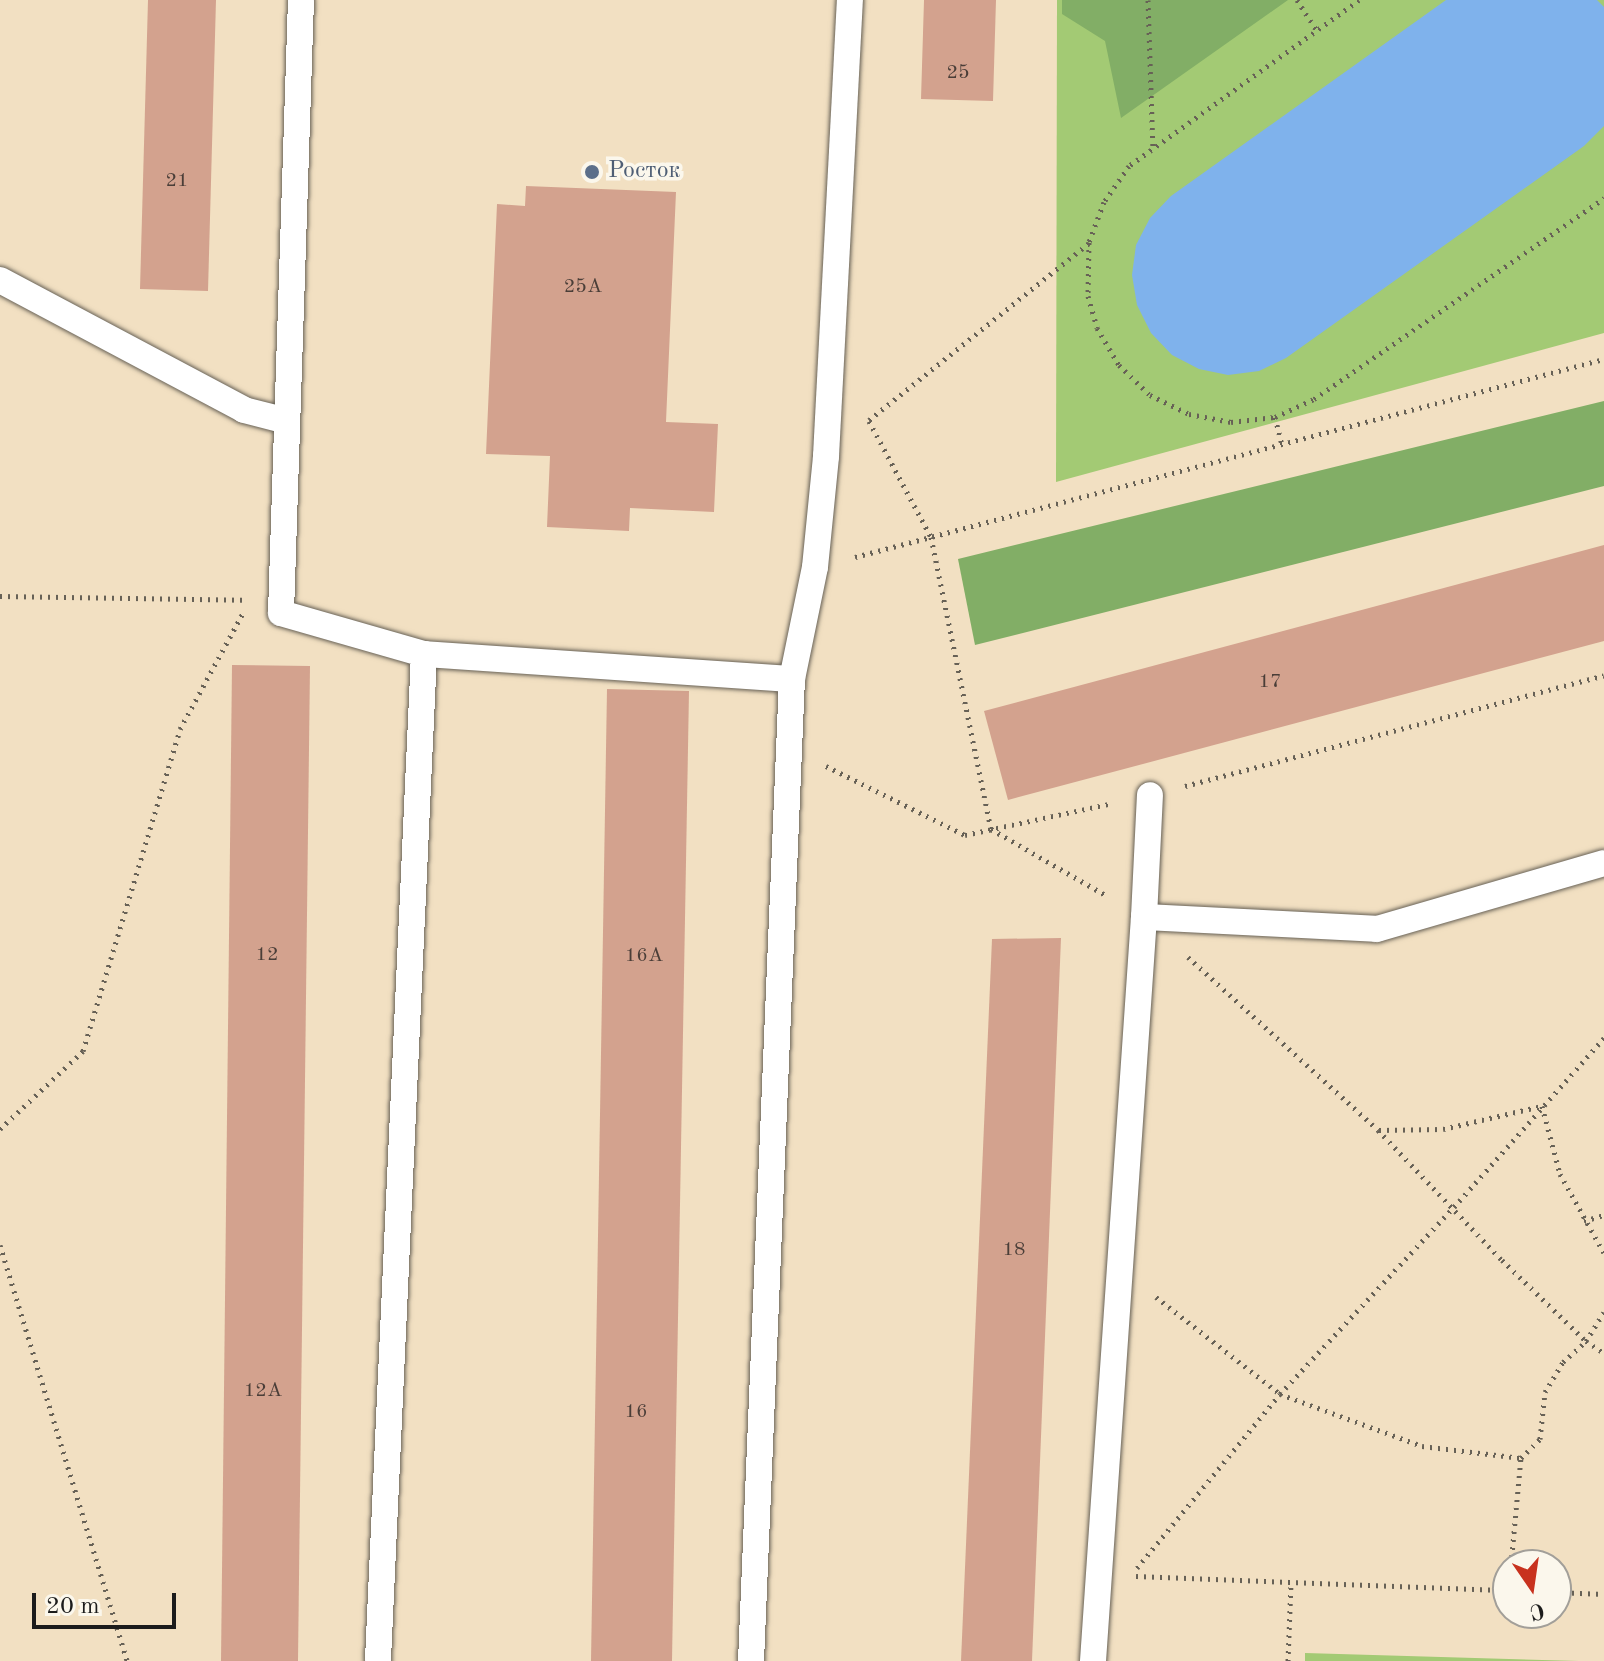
<!DOCTYPE html>
<meta charset="utf-8">
<style>
body{margin:0}
#map{position:relative;width:1604px;height:1661px;overflow:hidden;background:#f2e0c2;font-family:"Old Standard TT",serif}
div>[style]{position:absolute}
.green>*{inset:0;background:#a3ca74}
.forest>*{inset:0;background:#82ae66}
.water>*{inset:0;background:#7fb2ec}
.building>*{inset:0;background:#d3a28e}
.path>*{height:5px;margin-top:-2.5px;transform-origin:0;background:repeating-linear-gradient(90deg,#676156 0 2px,transparent 0 8px)}
.roads{filter:drop-shadow(0 0 2px #676156) drop-shadow(0 0 2px #676156)}
.lane>*{height:26px;margin:-13px;padding:0 13px;transform-origin:13px;border-radius:13px;background:#fff}
.dots>*{width:22px;height:22px;translate:-50% -50%;box-sizing:border-box;border:4px solid #fbf7ec;border-radius:50%}
span{translate:-50% -50%;white-space:nowrap;text-align:center;line-height:1.15;-webkit-text-stroke:7px #fbf7ec;paint-order:stroke}
.number-label{font-size:20px;color:#4a3e38}
.number-label span{-webkit-text-stroke-width:0}
.service-label{font-size:24px;color:#4e5e75}
.left{translate:0 -50%;text-align:left}
.north{position:absolute;left:1492px;top:1549px;width:80px;height:80px;box-sizing:border-box;background:#fbf7ec;border:2px solid #a29f99;border-radius:50%;rotate:167deg;font-size:22px;font-weight:700;line-height:32px;text-align:center;color:#1c1c1c}
.north::after{content:'';display:block;margin:auto;width:28px;height:36px;background:#c8321e;clip-path:polygon(50% 0,100% 100%,50% 72%,0 100%)}
.scale{position:absolute;left:32px;top:1593px;width:144px;height:36px;box-sizing:border-box;border:4px solid #1c1c1c;border-top:0;padding-left:10px;font-size:24px;line-height:28px;white-space:nowrap;color:#1c1c1c;-webkit-text-stroke:6px #fbf7ec;paint-order:stroke}
</style>
<div id="map">
<div class="green">
<div style="clip-path:polygon(1057px 0,1604px 0,1604px 333px,1056px 482px)"></div>
<div style="clip-path:polygon(1305px 1653px,1579px 1661px,1305px 1661px)"></div>
</div>
<div class="forest">
<div style="clip-path:polygon(1062px 0,1288px 0,1121px 118px,1105px 41px,1062px 14px)"></div>
<div style="clip-path:polygon(1604px 401px,1604px 486px,975px 645px,958px 559px)"></div>
</div>
<div class="water">
<div style="clip-path:polygon(1446px 0,1597px 0,1604px 7px,1604px 126px,1584px 146px,1286px 358px,1259px 371px,1228px 375px,1199px 369px,1172px 355px,1151px 333px,1137px 305px,1132px 275px,1136px 245px,1150px 218px,1171px 196px)"></div>
</div>
<div class="building">
<div style="clip-path:polygon(148px 0,216px 0,208px 291px,140px 289px)"></div>
<div style="clip-path:polygon(924px 0,996px 0,993px 101px,921px 99px)"></div>
<div style="clip-path:polygon(526px 186px,676px 192px,666px 422px,718px 424px,714px 512px,630px 508px,629px 531px,547px 527px,550px 456px,486px 454px,497px 204px,525px 206px)"></div>
<div style="clip-path:polygon(1604px 545px,1604px 641px,1008px 800px,984px 711px)"></div>
<div style="clip-path:polygon(232px 665px,310px 666px,298px 1661px,221px 1661px)"></div>
<div style="clip-path:polygon(607px 689px,689px 691px,672px 1661px,591px 1661px)"></div>
<div style="clip-path:polygon(1061px 938px,1032px 1661px,961px 1661px,992px 939px)"></div>
</div>
<div class="path">
<div style="left:1148px;top:0;width:149px;rotate:88.1deg"></div>
<div style="left:1297px;top:0;width:37px;rotate:57deg"></div>
<div style="left:1359px;top:0;width:284px;rotate:144.2deg"></div>
<div style="left:1129px;top:166px;width:44px;rotate:124.8deg"></div>
<div style="left:1104px;top:202px;width:43px;rotate:110.6deg"></div>
<div style="left:1089px;top:242px;width:54px;rotate:91.1deg"></div>
<div style="left:1088px;top:296px;width:33px;rotate:74deg"></div>
<div style="left:1097px;top:328px;width:43px;rotate:59.3deg"></div>
<div style="left:1119px;top:365px;width:43px;rotate:44.1deg"></div>
<div style="left:1150px;top:395px;width:43px;rotate:26deg"></div>
<div style="left:1189px;top:414px;width:43px;rotate:10.8deg"></div>
<div style="left:1231px;top:422px;width:44px;rotate:-6.5deg"></div>
<div style="left:1275px;top:417px;width:43px;rotate:-24.8deg"></div>
<div style="left:1314px;top:399px;width:353px;rotate:-34.7deg"></div>
<div style="left:1275px;top:417px;width:29px;rotate:76deg"></div>
<div style="left:869px;top:420px;width:282px;rotate:-38.8deg"></div>
<div style="left:869px;top:421px;width:132px;rotate:61.9deg"></div>
<div style="left:931px;top:537px;width:298px;rotate:78.4deg"></div>
<div style="left:991px;top:829px;width:134px;rotate:30deg"></div>
<div style="left:855px;top:557px;width:775px;rotate:-14.81deg"></div>
<div style="left:0;top:596px;width:243px;rotate:0.9deg"></div>
<div style="left:826px;top:766px;width:155px;rotate:26.4deg"></div>
<div style="left:965px;top:835px;width:151px;rotate:-12.2deg"></div>
<div style="left:1185px;top:786px;width:433px;rotate:-14.8deg"></div>
<div style="left:1188px;top:957px;width:257px;rotate:42.3deg"></div>
<div style="left:1378px;top:1130px;width:180px;rotate:46.4deg"></div>
<div style="left:1502px;top:1260px;width:117px;rotate:44deg"></div>
<div style="left:1586px;top:1341px;width:22px;rotate:34deg"></div>
<div style="left:0;top:1129px;width:114px;rotate:-43.2deg"></div>
<div style="left:83px;top:1051px;width:336px;rotate:-73.2deg"></div>
<div style="left:180px;top:729px;width:132px;rotate:-61.5deg"></div>
<div style="left:1379px;top:1130px;width:64px;rotate:-0.9deg"></div>
<div style="left:1443px;top:1129px;width:102px;rotate:-13.1deg"></div>
<div style="left:1542px;top:1106px;width:70px;rotate:75.2deg"></div>
<div style="left:1560px;top:1174px;width:90px;rotate:60.9deg"></div>
<div style="left:1584px;top:1221px;width:21px;rotate:-17deg"></div>
<div style="left:0;top:1245px;width:435px;rotate:73deg"></div>
<div style="left:1156px;top:1297px;width:157px;rotate:38deg"></div>
<div style="left:1280px;top:1394px;width:151px;rotate:20.1deg"></div>
<div style="left:1422px;top:1446px;width:100px;rotate:6.9deg"></div>
<div style="left:1521px;top:1458px;width:27px;rotate:-45deg"></div>
<div style="left:1540px;top:1439px;width:47px;rotate:-83.9deg"></div>
<div style="left:1545px;top:1392px;width:35px;rotate:-59deg"></div>
<div style="left:1563px;top:1362px;width:31px;rotate:-42deg"></div>
<div style="left:1586px;top:1341px;width:34px;rotate:-58deg"></div>
<div style="left:1511px;top:1565px;width:107px;rotate:-84.7deg"></div>
<div style="left:1137px;top:1568px;width:225px;rotate:-50.6deg"></div>
<div style="left:1280px;top:1394px;width:255px;rotate:-47.1deg"></div>
<div style="left:1454px;top:1207px;width:226px;rotate:-48.4deg"></div>
<div style="left:1136px;top:1576px;width:372px;rotate:2.2deg"></div>
<div style="left:1556px;top:1592px;width:48px;rotate:2.4deg"></div>
<div style="left:1288px;top:1661px;width:79px;rotate:-87.8deg"></div>
</div>
<div class="roads">
<div class="lane">
<div style="left:301px;top:0;width:613px;rotate:91.87deg"></div>
<div style="left:281px;top:613px;width:149px;rotate:16deg"></div>
<div style="left:424px;top:654px;width:1008px;rotate:92.62deg"></div>
<div style="left:0;top:280px;width:276px;rotate:28deg"></div>
<div style="left:244px;top:410px;width:44px;rotate:14.3deg"></div>
<div style="left:424px;top:654px;width:369px;rotate:3.9deg"></div>
<div style="left:1144px;top:917px;width:122px;rotate:-87.2deg"></div>
<div style="left:751px;top:1661px;width:983px;rotate:-87.61deg"></div>
<div style="left:792px;top:679px;width:114px;rotate:-78.4deg"></div>
<div style="left:815px;top:567px;width:112px;rotate:-84.3deg"></div>
<div style="left:826px;top:456px;width:457px;rotate:-87deg"></div>
<div style="left:1093px;top:1661px;width:746px;rotate:-86.08deg"></div>
<div style="left:1144px;top:917px;width:233px;rotate:2.9deg"></div>
<div style="left:1377px;top:929px;width:236px;rotate:-16.2deg"></div>
</div>
</div>
<div class="dots">
<div style="left:592px;top:172px;background:#5c6f8a"></div>
</div>
<div class="number-label">
<span style="left:958px;top:73px">25</span>
<span style="left:177px;top:181px">21</span>
<span style="left:583px;top:287px">25А</span>
<span style="left:1270px;top:682px">17</span>
<span style="left:267px;top:955px">12</span>
<span style="left:644px;top:956px">16А</span>
<span style="left:1014px;top:1250px">18</span>
<span style="left:263px;top:1391px">12А</span>
<span style="left:636px;top:1412px">16</span>
</div>
<div class="service-label">
<span class="left" style="left:608px;top:172px">Росток</span>
</div>
<div class="north">С</div>
<div class="scale">20 m</div>
</div>
